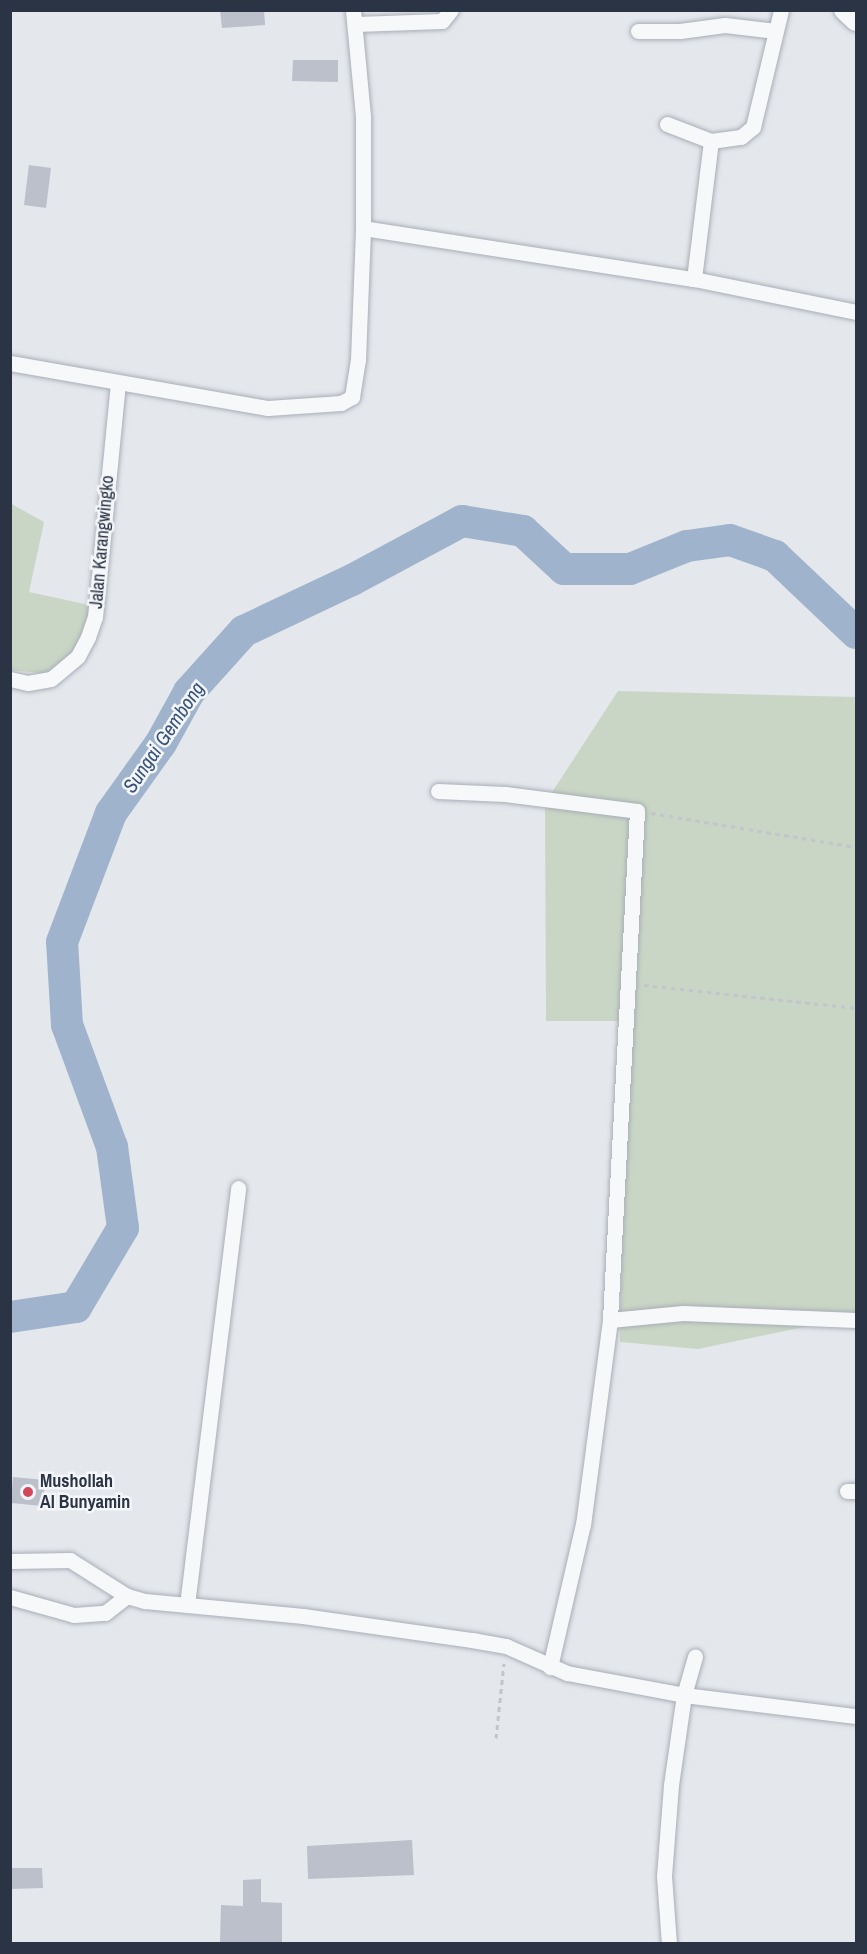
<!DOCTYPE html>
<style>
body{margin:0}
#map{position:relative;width:867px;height:1954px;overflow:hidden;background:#e4e7ec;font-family:"Archivo Narrow",sans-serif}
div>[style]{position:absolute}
.green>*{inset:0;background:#c9d6c5}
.river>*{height:32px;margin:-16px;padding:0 16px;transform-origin:16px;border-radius:16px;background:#9fb4cc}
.building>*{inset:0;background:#bbc0ca}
.path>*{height:3px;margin-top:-1.5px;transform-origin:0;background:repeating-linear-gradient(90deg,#c2c5cb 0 4.5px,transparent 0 9px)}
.roads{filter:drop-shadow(0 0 2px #a9aeb7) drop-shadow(0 0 2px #a9aeb7)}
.minor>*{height:15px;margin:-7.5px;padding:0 7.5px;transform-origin:7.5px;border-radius:7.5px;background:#f7f8fa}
.tertiary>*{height:20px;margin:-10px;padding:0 10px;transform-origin:10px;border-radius:10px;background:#f7f8fa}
.dots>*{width:16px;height:16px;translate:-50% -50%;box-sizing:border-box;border:3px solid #f4f6f9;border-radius:50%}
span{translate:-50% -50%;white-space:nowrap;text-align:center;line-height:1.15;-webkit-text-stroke:5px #f4f6f9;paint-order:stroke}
.street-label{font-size:18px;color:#2b3445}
.poi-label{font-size:18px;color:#2b3445;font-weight:700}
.left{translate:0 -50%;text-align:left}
.water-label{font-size:20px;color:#34527a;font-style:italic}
.frame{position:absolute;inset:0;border:12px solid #2b3445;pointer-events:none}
</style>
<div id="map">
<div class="green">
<div style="clip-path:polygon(10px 503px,44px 522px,29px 592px,94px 606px,78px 650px,49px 674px,11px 670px)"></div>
<div style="clip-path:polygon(618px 691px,856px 697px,856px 1322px,842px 1319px,698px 1349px,620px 1342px,623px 1021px,546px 1021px,545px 803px)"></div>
</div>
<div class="river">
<div style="left:10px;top:1317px;width:67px;rotate:-8.6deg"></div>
<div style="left:76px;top:1307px;width:92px;rotate:-59.3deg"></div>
<div style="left:123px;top:1228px;width:82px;rotate:-97.7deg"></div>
<div style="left:112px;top:1147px;width:130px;rotate:-110.2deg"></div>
<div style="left:67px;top:1025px;width:83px;rotate:-93.4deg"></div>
<div style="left:62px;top:942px;width:138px;rotate:-69.2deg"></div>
<div style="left:111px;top:813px;width:86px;rotate:-54.5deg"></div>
<div style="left:161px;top:743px;width:58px;rotate:-61.2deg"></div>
<div style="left:189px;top:692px;width:82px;rotate:-48deg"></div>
<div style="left:244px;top:631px;width:119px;rotate:-25.3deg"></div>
<div style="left:352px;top:580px;width:125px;rotate:-28.2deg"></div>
<div style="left:462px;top:521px;width:62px;rotate:9.3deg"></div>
<div style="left:523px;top:531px;width:56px;rotate:42.8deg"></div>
<div style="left:564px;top:569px;width:66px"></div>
<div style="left:630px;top:569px;width:61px;rotate:-22deg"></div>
<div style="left:687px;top:546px;width:43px;rotate:-7.9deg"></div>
<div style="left:730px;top:540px;width:48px;rotate:19.6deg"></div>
<div style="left:775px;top:556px;width:112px;rotate:43.5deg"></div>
</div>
<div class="building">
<div style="clip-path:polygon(220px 10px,264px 10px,265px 25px,222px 28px)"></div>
<div style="clip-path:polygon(293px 60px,338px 60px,338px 82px,292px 81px)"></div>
<div style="clip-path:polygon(29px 165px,51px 168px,46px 208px,24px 205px)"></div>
<div style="clip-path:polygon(13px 1477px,45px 1480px,43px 1506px,11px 1503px)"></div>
<div style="clip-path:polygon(412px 1840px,414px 1875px,308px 1879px,307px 1846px)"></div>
<div style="clip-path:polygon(10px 1868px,42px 1868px,43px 1888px,10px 1889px)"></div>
<div style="clip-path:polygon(261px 1879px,261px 1902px,282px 1903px,282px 1944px,220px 1942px,221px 1905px,243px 1906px,243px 1880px)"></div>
</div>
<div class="path">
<div style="left:651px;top:813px;width:208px;rotate:9.4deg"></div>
<div style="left:644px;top:985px;width:213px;rotate:6.2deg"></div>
<div style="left:496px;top:1738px;width:75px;rotate:-83.9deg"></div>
</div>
<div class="roads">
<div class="minor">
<div style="left:356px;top:24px;width:86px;rotate:-2deg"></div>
<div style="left:442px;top:21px;width:14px;rotate:-51deg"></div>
<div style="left:638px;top:31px;width:42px"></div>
<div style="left:680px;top:31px;width:45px;rotate:-7.6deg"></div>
<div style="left:725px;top:25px;width:51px;rotate:6.7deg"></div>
<div style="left:667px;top:124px;width:47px;rotate:21.1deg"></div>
<div style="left:711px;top:141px;width:30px;rotate:-8deg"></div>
<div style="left:741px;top:137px;width:16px;rotate:-40deg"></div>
<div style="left:753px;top:127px;width:120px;rotate:-76.5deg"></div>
<div style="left:363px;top:228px;width:335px;rotate:8.8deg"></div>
<div style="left:694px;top:279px;width:165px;rotate:11.5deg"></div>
<div style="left:694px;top:279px;width:139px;rotate:-83deg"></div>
<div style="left:10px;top:363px;width:262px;rotate:9.9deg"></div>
<div style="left:268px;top:408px;width:73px;rotate:-3.9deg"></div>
<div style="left:341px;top:403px;width:13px;rotate:-29deg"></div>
<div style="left:352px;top:397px;width:37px;rotate:-81deg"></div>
<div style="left:358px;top:360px;width:132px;rotate:-87.8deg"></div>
<div style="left:363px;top:228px;width:112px;rotate:-90deg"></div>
<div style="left:363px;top:116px;width:106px;rotate:-95.4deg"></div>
<div style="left:10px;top:679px;width:18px;rotate:13deg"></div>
<div style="left:28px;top:683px;width:23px;rotate:-10deg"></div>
<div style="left:51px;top:679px;width:35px;rotate:-40deg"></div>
<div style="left:78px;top:656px;width:21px;rotate:-62deg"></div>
<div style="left:88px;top:637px;width:21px;rotate:-71deg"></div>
<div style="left:95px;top:617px;width:235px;rotate:-84.4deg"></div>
<div style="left:438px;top:791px;width:67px;rotate:2.6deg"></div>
<div style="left:505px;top:794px;width:133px;rotate:7.3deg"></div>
<div style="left:637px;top:811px;width:510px;rotate:93.04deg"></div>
<div style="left:610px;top:1320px;width:206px;rotate:97.5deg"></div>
<div style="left:583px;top:1524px;width:147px;rotate:103deg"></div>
<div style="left:610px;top:1320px;width:73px;rotate:-5.5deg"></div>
<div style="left:683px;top:1313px;width:173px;rotate:2.3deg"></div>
<div style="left:847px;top:1491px;width:9px"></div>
<div style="left:10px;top:1561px;width:60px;rotate:-1deg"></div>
<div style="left:70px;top:1560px;width:67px;rotate:32.3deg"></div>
<div style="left:127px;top:1596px;width:19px;rotate:16deg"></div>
<div style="left:145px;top:1601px;width:159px;rotate:5.4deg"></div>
<div style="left:303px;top:1616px;width:171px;rotate:8.1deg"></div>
<div style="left:472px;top:1640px;width:35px;rotate:10deg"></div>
<div style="left:506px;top:1646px;width:67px;rotate:23.9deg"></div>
<div style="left:567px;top:1673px;width:119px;rotate:10.6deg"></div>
<div style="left:684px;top:1695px;width:173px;rotate:7deg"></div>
<div style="left:10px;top:1597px;width:66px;rotate:15.7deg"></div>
<div style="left:74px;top:1615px;width:31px;rotate:-4deg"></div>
<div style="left:105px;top:1613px;width:28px;rotate:-38deg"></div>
<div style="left:187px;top:1605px;width:420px;rotate:-83deg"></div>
<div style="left:669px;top:1944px;width:68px;rotate:-94.2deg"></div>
<div style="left:664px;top:1876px;width:91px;rotate:-85.6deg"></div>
<div style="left:671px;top:1785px;width:91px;rotate:-81.8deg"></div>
<div style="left:684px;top:1695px;width:40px;rotate:-74deg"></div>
</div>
<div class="tertiary">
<div style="left:844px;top:10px;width:16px;rotate:43deg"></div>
</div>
</div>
<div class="dots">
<div style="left:28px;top:1492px;background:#d1495b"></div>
</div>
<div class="street-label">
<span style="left:102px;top:542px;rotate:-85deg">Jalan Karangwingko</span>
</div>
<div class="poi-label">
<span class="left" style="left:40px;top:1492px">Mushollah<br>Al Bunyamin</span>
</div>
<div class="water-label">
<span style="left:163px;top:737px;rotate:-56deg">Sungai Gembong</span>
</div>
<div class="frame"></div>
</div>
